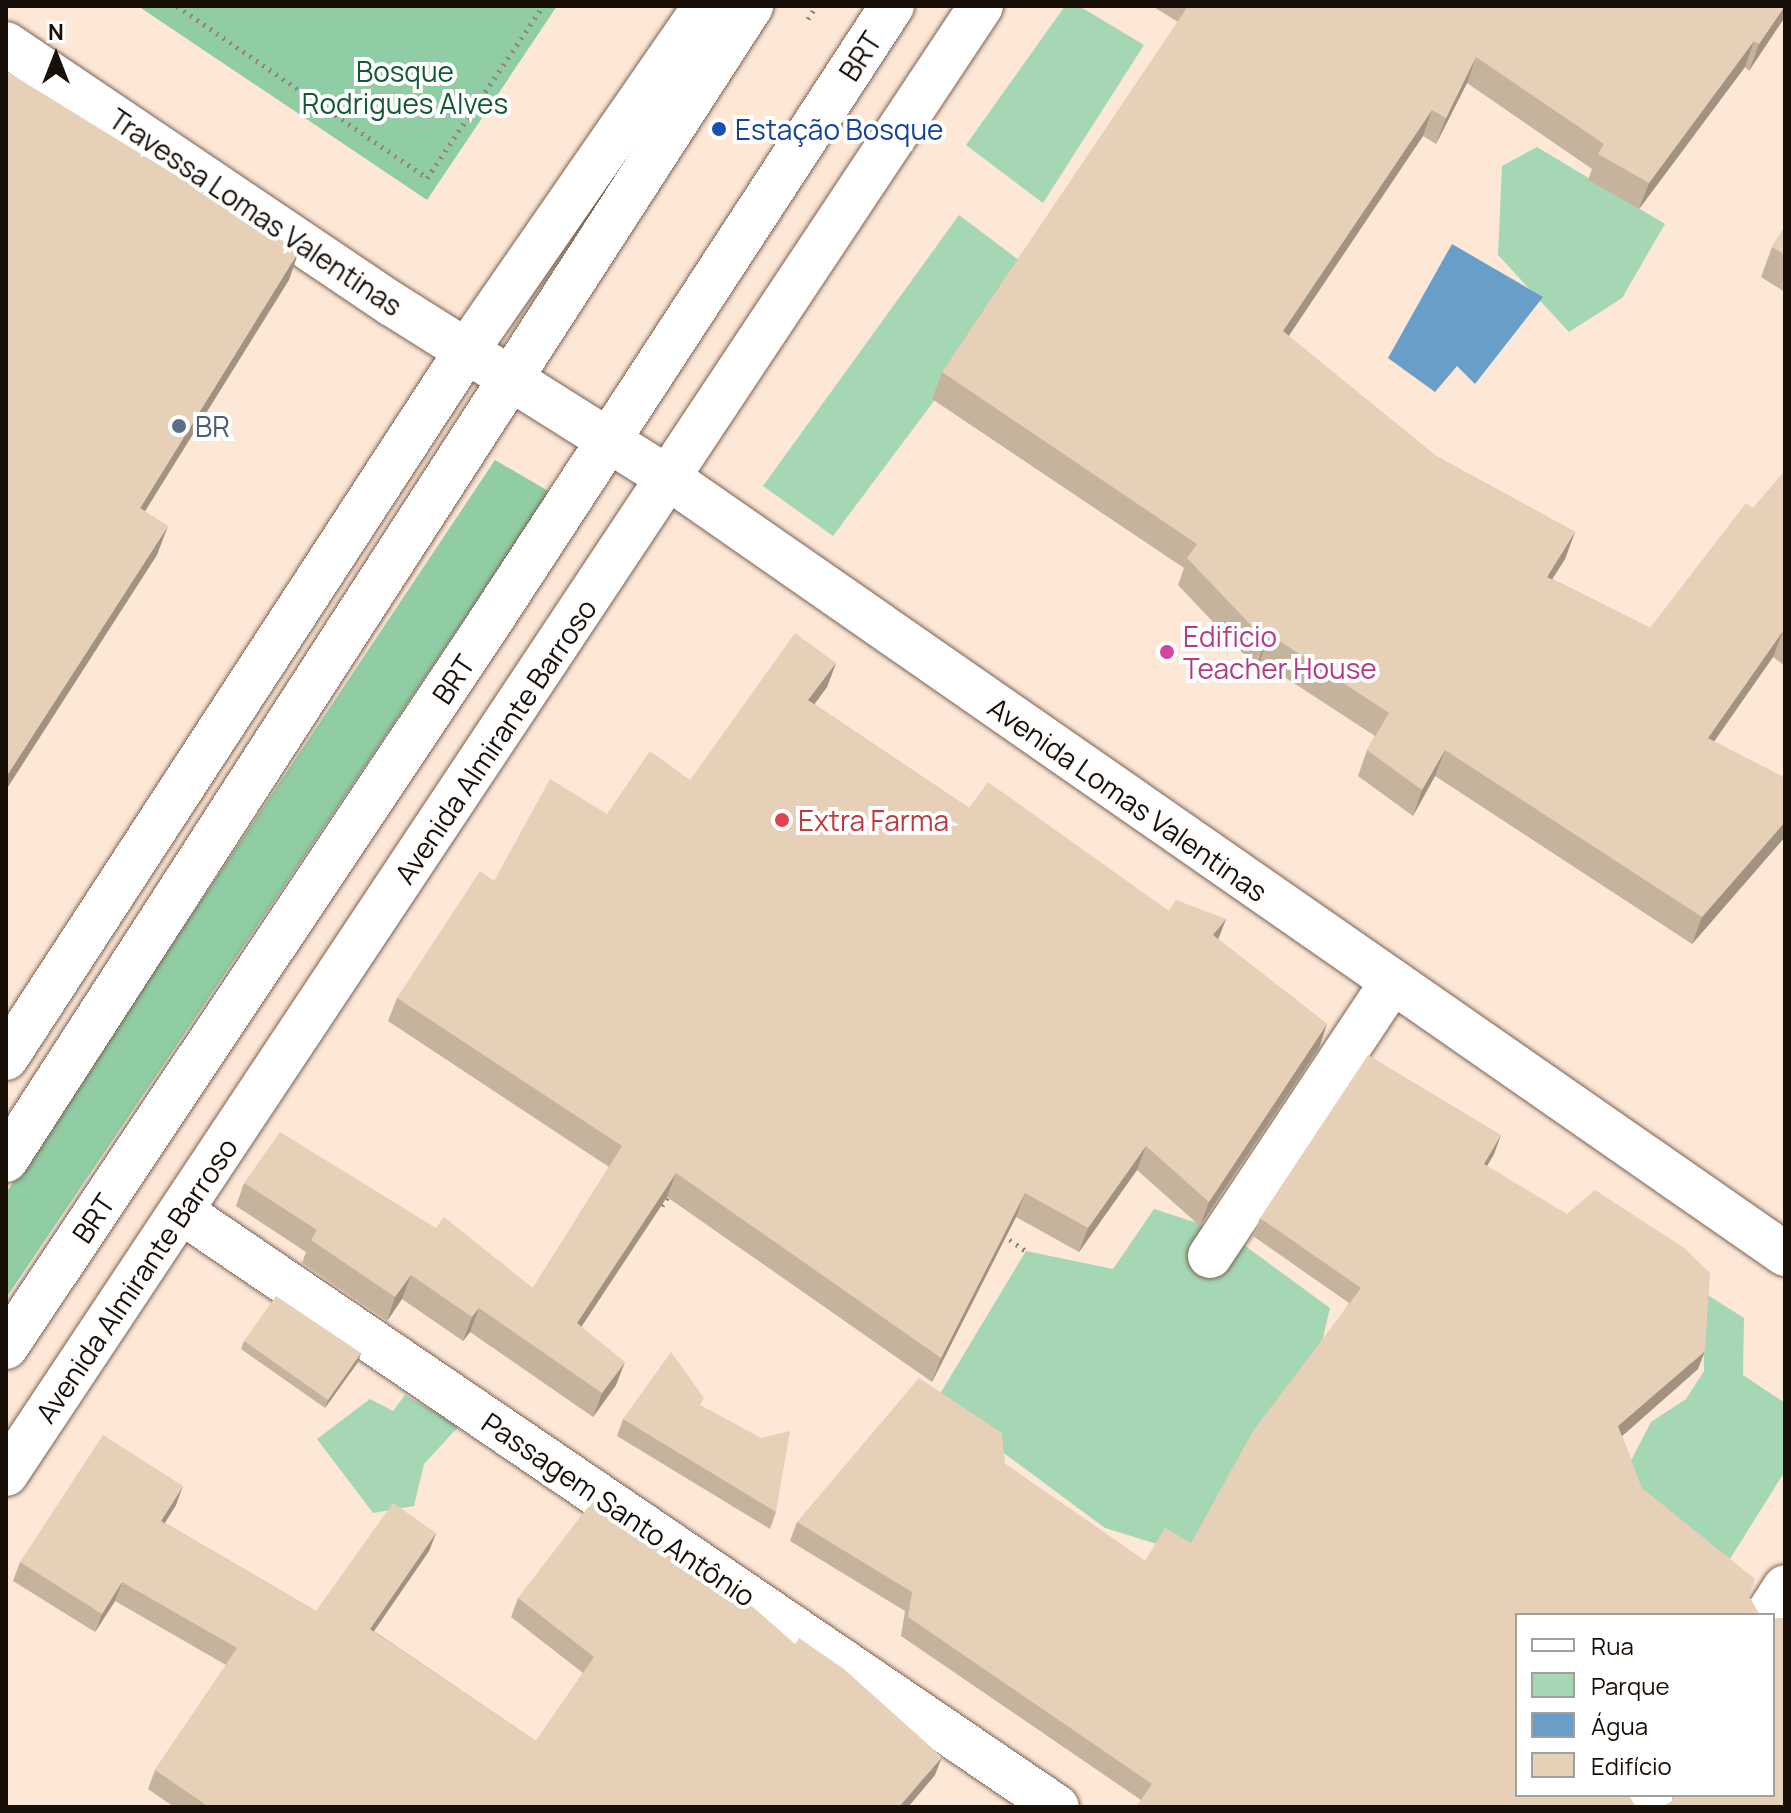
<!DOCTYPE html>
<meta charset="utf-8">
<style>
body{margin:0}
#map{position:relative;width:1791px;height:1813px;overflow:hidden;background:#fde7d7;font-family:Manrope,sans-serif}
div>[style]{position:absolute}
.green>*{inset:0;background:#a5d7b5}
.forest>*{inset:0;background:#90cca4}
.water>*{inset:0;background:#689ec7}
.path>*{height:5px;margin-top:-2.5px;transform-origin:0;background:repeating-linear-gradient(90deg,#938377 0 2px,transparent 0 8px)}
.roads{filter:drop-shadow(0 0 2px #796150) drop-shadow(0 0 2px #796150)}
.minor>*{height:44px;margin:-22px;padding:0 22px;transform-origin:22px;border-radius:22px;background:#fff}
.highway>*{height:44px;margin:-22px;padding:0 22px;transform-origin:22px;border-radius:22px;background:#fff}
.wall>*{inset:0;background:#c6b39e}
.shaded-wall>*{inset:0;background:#a19281}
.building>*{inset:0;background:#e6d0b8}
.dots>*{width:22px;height:22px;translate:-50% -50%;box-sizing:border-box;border:4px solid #fff;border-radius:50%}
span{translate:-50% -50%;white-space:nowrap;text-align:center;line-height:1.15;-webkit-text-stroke:8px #fff;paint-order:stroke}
.street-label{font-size:28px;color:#180f08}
.park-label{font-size:28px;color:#135934}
.transit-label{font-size:28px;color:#164399}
.left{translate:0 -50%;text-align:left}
.service-label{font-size:28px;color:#4e5e75}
.hotel-label{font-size:28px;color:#b23c85}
.health-label{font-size:28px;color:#be3a42}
.frame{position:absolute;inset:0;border:8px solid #180f08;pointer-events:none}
.legend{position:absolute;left:1515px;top:1613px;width:260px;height:184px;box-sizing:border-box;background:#fff;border:2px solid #a39f9c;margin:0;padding:10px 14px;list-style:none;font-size:24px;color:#180f08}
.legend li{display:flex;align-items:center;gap:16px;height:40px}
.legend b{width:40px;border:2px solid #a39f9c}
.north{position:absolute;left:16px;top:16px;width:80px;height:80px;-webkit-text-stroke:6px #fff;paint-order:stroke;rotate:0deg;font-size:22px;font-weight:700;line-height:32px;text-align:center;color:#180f08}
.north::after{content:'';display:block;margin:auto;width:28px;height:36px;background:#180f08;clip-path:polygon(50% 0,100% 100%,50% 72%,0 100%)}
</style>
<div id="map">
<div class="green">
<div style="clip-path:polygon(1065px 6px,1079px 6px,1144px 45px,1043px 203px,966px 145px)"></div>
<div style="clip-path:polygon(1537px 147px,1665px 224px,1622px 298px,1569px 332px,1498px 255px,1502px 166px)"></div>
<div style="clip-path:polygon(959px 215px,1032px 270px,833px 536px,763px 486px)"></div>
<div style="clip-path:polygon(1154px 1209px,1226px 1232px,1330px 1308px,1322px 1342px,1196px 1556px,1105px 1528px,935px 1402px,1026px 1251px,1113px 1269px)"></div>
<div style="clip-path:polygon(1703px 1292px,1744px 1318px,1743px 1375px,1785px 1403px,1785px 1471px,1720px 1575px,1635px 1507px,1626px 1470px,1651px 1422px,1686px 1399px,1704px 1371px)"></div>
<div style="clip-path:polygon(405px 1395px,459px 1426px,424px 1464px,414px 1506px,373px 1513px,317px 1439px,370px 1399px,393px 1411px)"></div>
</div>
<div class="forest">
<div style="clip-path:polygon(138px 6px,557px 6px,427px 200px)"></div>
<div style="clip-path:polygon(495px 460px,550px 492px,6px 1298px,6px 1193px)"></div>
</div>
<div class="water">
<div style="clip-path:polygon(1452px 244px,1543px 297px,1475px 384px,1457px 366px,1435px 392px,1388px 358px)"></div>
</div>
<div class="path">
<div style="left:177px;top:6px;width:303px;rotate:34.5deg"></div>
<div style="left:427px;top:178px;width:207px;rotate:-56deg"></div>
<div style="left:808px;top:19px;width:15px;rotate:-58deg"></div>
<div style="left:662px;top:1206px;width:15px;rotate:-58deg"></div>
<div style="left:1003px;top:1235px;width:28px;rotate:35deg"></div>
</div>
<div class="roads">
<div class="minor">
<div style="left:6px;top:44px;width:465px;rotate:34deg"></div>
<div style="left:392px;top:304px;width:328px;rotate:32.2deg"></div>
<div style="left:670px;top:479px;width:1358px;rotate:34.8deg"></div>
<div style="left:6px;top:1160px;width:1374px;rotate:-57.15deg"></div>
<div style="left:182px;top:1212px;width:1058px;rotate:34.22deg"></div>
<div style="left:1210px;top:1256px;width:330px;rotate:-56.4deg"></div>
<div style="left:6px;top:1347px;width:865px;rotate:-56.27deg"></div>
<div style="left:486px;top:628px;width:743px;rotate:-56.87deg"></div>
<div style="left:1767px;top:1615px;width:33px;rotate:-57deg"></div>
<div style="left:1644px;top:1807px;width:14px;rotate:-60deg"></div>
</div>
<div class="highway">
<div style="left:6px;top:1058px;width:845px;rotate:-56.93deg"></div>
<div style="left:467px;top:350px;width:418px;rotate:-55.3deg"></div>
<div style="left:6px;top:1474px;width:1762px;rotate:-56.41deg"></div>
</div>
</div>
<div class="wall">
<div style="clip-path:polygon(1152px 6px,1785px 6px,1749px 71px,1745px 67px,1639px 209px,1588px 180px,1592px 169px,1467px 83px,1436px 144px,1423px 136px,1288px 336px,1436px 456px,1575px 532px,1565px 559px,1552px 579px,1650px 628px,1785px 471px,1785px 666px,1773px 657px,1714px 742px,1785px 778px,1785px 837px,1692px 944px,1435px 776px,1413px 816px,1358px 776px,1367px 750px,1375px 736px,1260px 661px,1256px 667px,1178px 585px,1184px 568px,932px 399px,942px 372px,1178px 22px)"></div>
<div style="clip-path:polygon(1785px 226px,1785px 292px,1761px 277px,1772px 247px)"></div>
<div style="clip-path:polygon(836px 663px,827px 687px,814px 704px,969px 808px,1169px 911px,1226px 919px,1218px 939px,1327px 1024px,1319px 1048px,1200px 1226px,1137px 1170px,1079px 1252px,1016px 1217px,932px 1382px,667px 1197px,581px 1327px,616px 1385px,593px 1417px,470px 1332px,463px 1341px,402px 1299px,387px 1321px,302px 1263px,306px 1252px,236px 1206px,244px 1183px,533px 1288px,609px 1167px,388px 1021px,397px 998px,494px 881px,607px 814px,690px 780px)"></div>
<div style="clip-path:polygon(1501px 1135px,1494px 1154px,1487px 1166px,1698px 1369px,1622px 1436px,1642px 1488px,1749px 1596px,1141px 1800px,901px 1636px,905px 1611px,790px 1541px,797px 1522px,1005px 1464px,1145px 1561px,1191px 1543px,1349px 1303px,1253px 1236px,1260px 1218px)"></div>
<div style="clip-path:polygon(244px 1341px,361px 1353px,358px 1362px,325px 1408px,241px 1349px)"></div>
<div style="clip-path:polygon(701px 1406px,776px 1512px,770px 1529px,617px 1436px,623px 1419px)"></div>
<div style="clip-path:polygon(176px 1505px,165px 1523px,316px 1611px,436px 1533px,429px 1551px,374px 1631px,536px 1741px,583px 1673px,511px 1617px,518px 1598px,935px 1775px,908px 1807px,174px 1807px,148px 1789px,155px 1770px,226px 1665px,115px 1601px,95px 1632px,13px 1581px,20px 1562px)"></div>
</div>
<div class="shaded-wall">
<div style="clip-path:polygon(1785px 6px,1785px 17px,1749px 71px,1759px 44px)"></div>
<div style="clip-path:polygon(1754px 41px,1745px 67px,1639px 209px,1649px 183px)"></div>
<div style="clip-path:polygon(1476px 57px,1467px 83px,1436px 144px,1446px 118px)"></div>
<div style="clip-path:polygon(1432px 110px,1423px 136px,1274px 358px,1283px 331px)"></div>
<div style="clip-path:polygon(299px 251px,289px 280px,129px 537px,140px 508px)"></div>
<div style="clip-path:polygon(168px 526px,157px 555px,6px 790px,6px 777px)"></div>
<div style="clip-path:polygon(1575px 532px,1565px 559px,1537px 603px,1547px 577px)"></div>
<div style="clip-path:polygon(1783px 631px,1773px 657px,1698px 764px,1708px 738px)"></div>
<div style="clip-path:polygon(1269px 634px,1260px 661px,1256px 667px,1266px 641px)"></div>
<div style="clip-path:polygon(836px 663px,827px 687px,800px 724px,808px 700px)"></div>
<div style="clip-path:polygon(1445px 750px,1435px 776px,1413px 816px,1422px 790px)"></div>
<div style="clip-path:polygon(1785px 822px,1785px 837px,1692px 944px,1702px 917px)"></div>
<div style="clip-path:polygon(1226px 919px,1217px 942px,1213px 935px)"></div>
<div style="clip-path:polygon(1327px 1024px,1319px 1048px,1200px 1226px,1209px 1202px)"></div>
<div style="clip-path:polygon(1501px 1135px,1494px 1154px,1477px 1183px,1484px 1164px)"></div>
<div style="clip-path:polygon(1146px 1146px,1137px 1170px,1079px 1252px,1088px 1228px)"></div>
<div style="clip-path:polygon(676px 1173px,667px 1197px,568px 1347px,577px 1323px)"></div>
<div style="clip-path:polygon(1025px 1193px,1016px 1217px,932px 1382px,941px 1358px)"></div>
<div style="clip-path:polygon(411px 1275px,402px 1299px,387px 1321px,395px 1297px)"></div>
<div style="clip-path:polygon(479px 1308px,470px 1332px,463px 1341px,472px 1317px)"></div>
<div style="clip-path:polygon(1705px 1351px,1698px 1369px,1612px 1445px,1618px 1426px)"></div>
<div style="clip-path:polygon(361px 1353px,358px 1362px,325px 1408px,328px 1400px)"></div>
<div style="clip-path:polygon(625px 1362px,616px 1385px,593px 1417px,602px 1393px)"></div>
<div style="clip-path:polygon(183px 1486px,176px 1505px,154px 1540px,161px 1521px)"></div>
<div style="clip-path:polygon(436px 1533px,429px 1551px,363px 1647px,370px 1629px)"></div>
<div style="clip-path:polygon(122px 1582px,115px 1601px,95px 1632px,102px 1614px)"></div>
<div style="clip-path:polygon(942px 1757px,935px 1775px,908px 1807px,899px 1807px)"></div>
</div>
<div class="building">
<div style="clip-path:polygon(1188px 6px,1785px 6px,1759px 44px,1754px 41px,1649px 183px,1598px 154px,1604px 144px,1476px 57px,1446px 118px,1432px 110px,1283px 331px,1436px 456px,1575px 532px,1547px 577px,1650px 628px,1746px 503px,1753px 508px,1785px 471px,1785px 632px,1783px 631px,1708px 738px,1785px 778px,1785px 822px,1702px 917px,1445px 750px,1422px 790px,1367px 750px,1389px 713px,1269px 634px,1266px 641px,1187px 558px,1197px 544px,942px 372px)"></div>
<div style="clip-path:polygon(6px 71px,299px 251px,140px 508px,168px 526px,6px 777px)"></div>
<div style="clip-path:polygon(1785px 226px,1785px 255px,1772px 247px)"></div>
<div style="clip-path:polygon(795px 633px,836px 663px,808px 700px,969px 808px,988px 782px,1169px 911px,1176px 900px,1226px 919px,1213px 935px,1327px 1024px,1209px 1202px,1146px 1146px,1088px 1228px,1025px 1193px,941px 1358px,676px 1173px,577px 1323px,625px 1362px,602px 1393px,479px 1308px,472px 1317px,411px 1275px,395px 1297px,311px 1240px,317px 1230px,244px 1183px,280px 1132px,436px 1228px,444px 1217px,533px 1288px,622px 1146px,397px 998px,480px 871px,494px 881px,550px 779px,607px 814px,650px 751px,690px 780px)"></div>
<div style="clip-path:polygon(1368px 1055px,1501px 1135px,1484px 1164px,1567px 1214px,1595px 1190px,1684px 1248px,1710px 1273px,1705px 1351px,1618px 1426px,1642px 1488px,1755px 1579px,1749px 1596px,1760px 1615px,1517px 1615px,1517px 1795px,1629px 1795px,1636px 1807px,1136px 1807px,1152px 1784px,908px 1617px,912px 1592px,797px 1522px,919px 1378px,1002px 1433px,1005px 1464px,1145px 1561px,1165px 1528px,1191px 1543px,1253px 1431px,1361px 1288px,1260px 1218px)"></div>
<div style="clip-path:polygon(276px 1296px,361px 1353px,328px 1400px,244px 1341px)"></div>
<div style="clip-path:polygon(671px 1352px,704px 1398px,700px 1405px,761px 1438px,790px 1431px,776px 1512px,623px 1419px)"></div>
<div style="clip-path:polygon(103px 1435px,183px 1486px,161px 1521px,316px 1611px,393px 1503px,436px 1533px,370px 1629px,536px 1741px,594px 1657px,518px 1598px,594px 1499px,754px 1608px,795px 1644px,799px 1638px,844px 1669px,942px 1757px,899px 1807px,209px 1807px,155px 1770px,237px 1648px,122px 1582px,102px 1614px,20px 1562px)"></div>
<div style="clip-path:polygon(1773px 1618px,1785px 1618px,1785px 1807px,1662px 1807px,1672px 1801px,1675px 1795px,1773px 1795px)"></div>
</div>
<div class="dots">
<div style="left:719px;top:129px;background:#1a4fb4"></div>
<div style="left:179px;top:426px;background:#5c6f8a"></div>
<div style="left:1167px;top:652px;background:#d1479c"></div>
<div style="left:782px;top:820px;background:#e0444e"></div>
</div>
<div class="street-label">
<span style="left:860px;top:56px;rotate:-57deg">BRT</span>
<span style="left:256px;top:212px;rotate:34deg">Travessa Lomas Valentinas</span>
<span style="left:453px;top:679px;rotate:-56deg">BRT</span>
<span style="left:495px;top:741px;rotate:-56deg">Avenida Almirante Barroso</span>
<span style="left:1128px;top:799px;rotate:35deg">Avenida Lomas Valentinas</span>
<span style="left:93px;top:1218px;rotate:-56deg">BRT</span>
<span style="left:136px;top:1280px;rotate:-56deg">Avenida Almirante Barroso</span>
<span style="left:619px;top:1509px;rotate:34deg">Passagem Santo Antônio</span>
</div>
<div class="park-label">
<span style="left:405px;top:87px">Bosque<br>Rodrigues Alves</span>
</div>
<div class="transit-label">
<span class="left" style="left:735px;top:129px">Estação Bosque</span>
</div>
<div class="service-label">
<span class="left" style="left:195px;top:426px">BR</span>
</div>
<div class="hotel-label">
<span class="left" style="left:1183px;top:652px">Edificio<br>Teacher House</span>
</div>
<div class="health-label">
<span class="left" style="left:798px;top:820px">Extra Farma</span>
</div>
<div class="frame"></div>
<ul class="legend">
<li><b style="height:10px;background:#fff"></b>Rua</li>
<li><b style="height:22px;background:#a5d7b5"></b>Parque</li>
<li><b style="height:22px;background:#689ec7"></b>Água</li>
<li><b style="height:22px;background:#e6d0b8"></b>Edifício</li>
</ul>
<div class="north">N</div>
</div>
